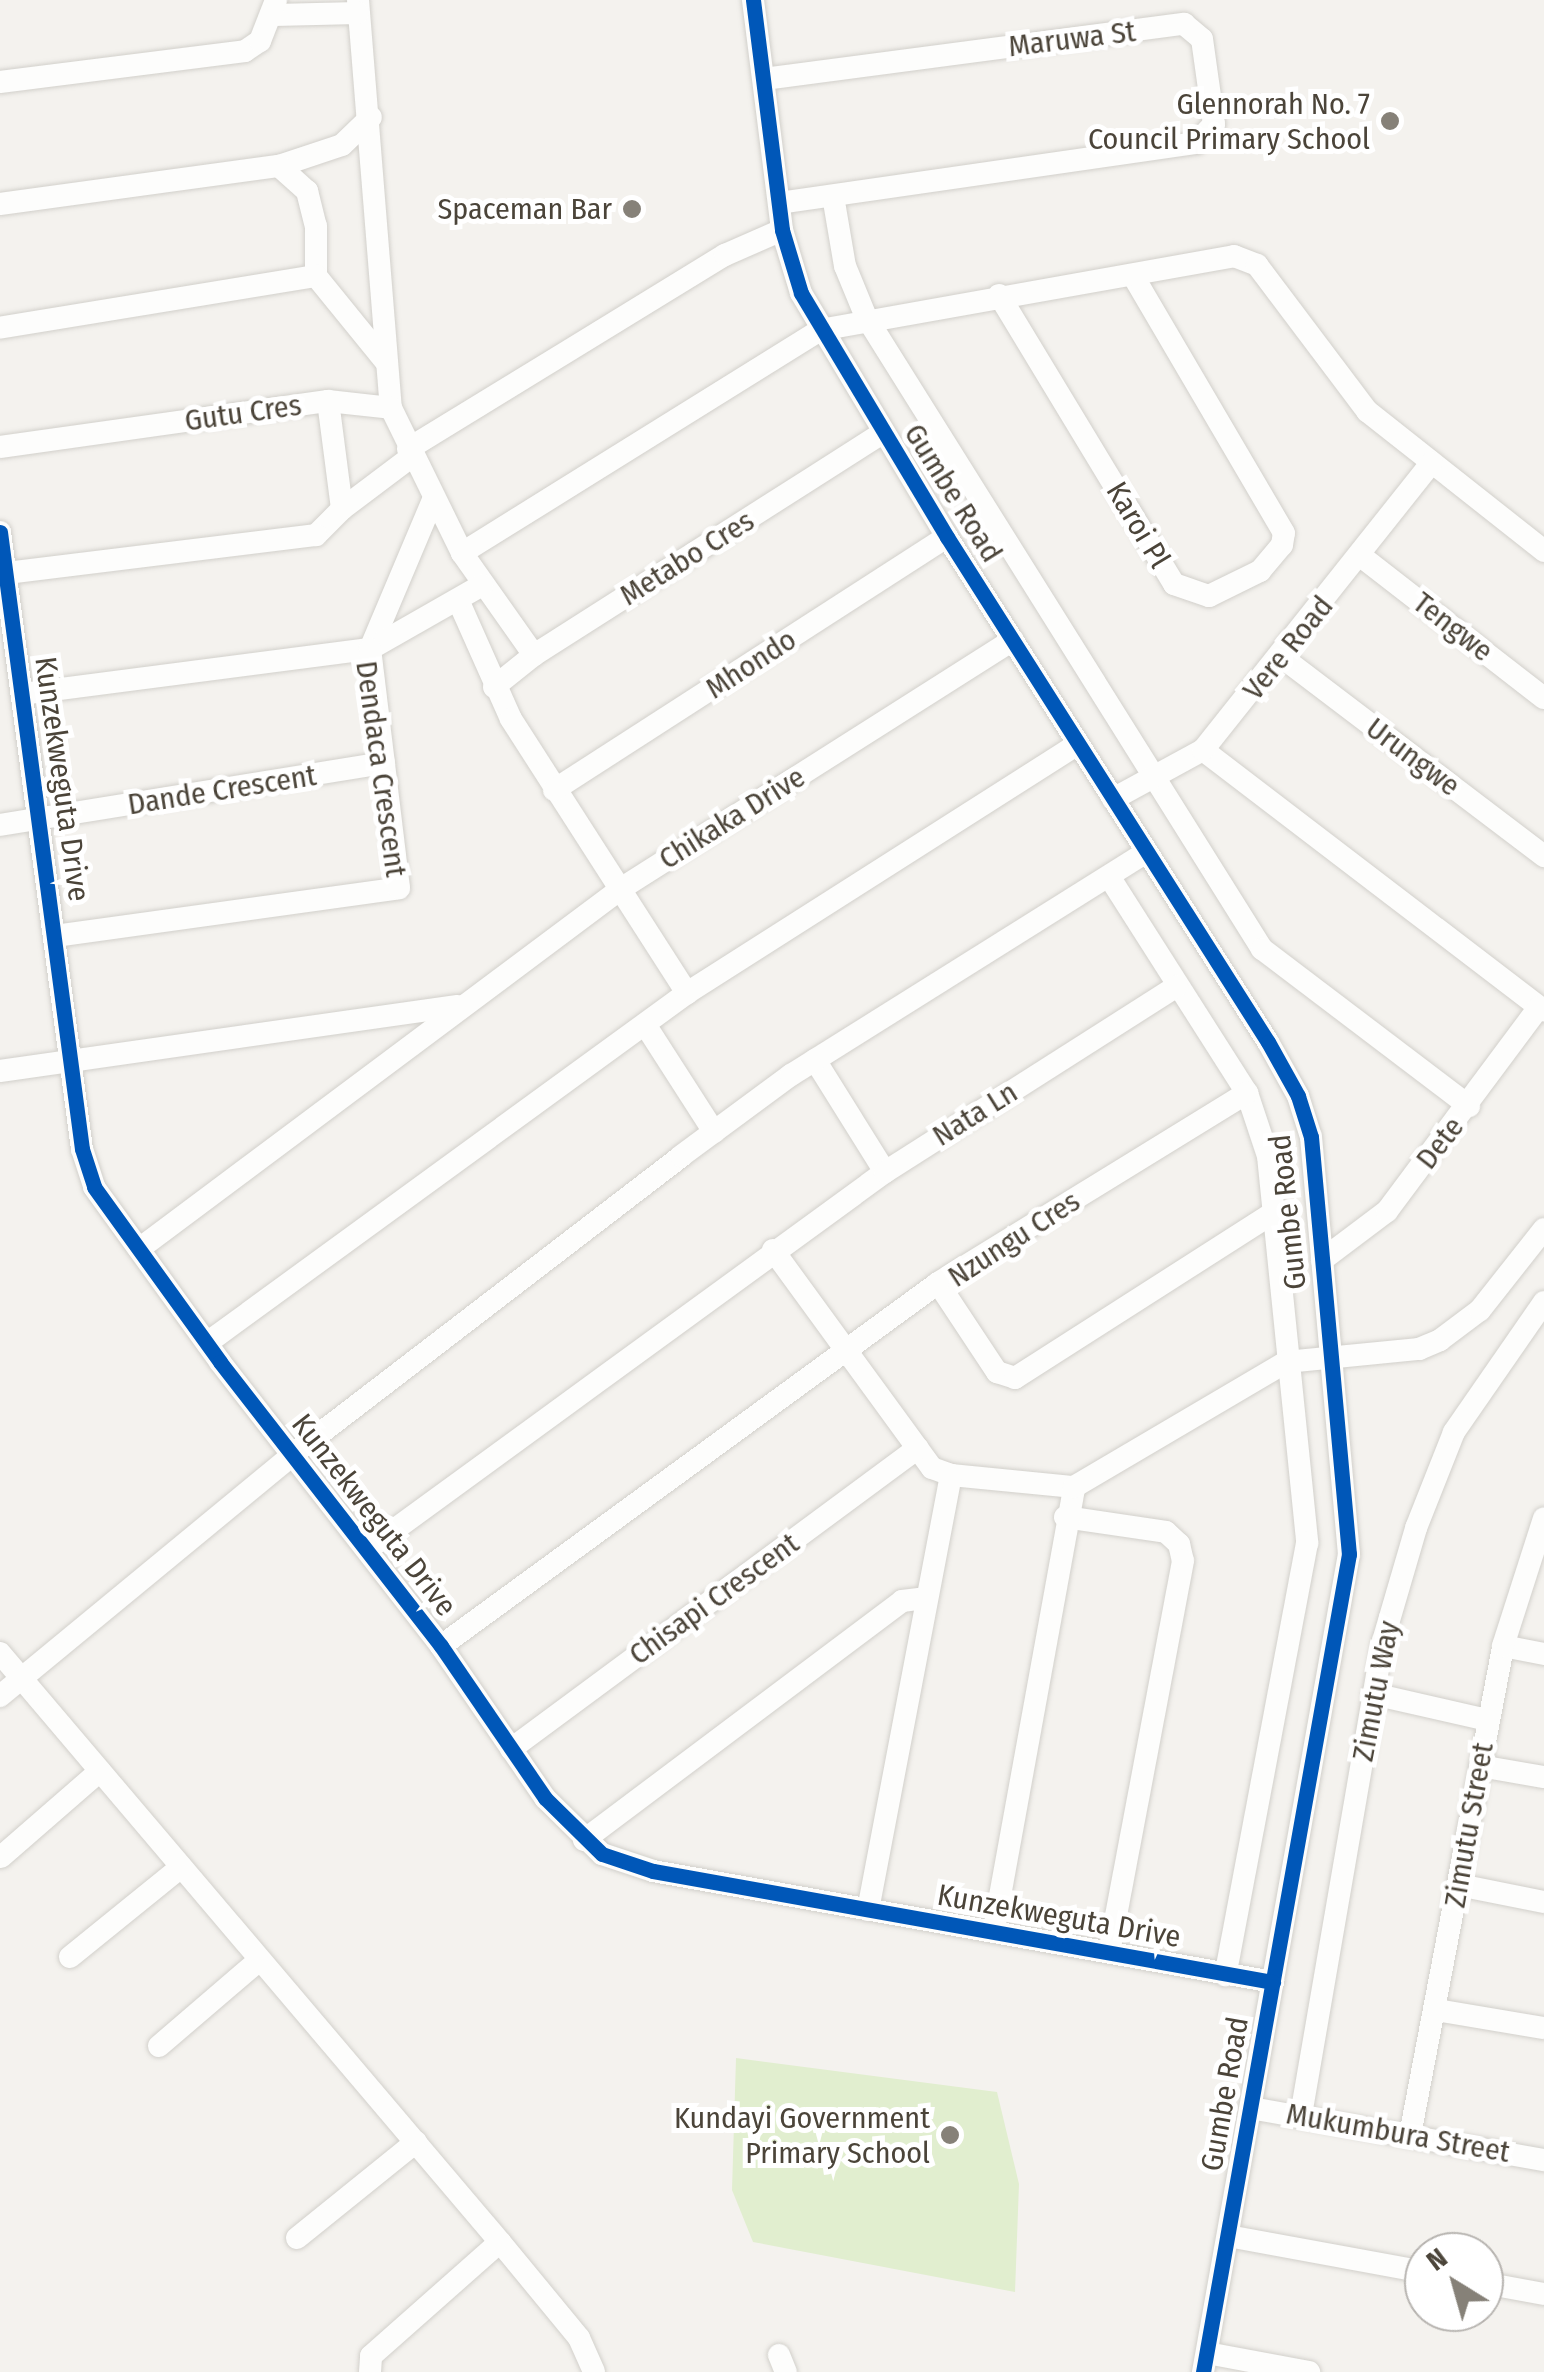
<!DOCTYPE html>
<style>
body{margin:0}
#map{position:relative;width:1544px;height:2372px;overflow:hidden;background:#f4f2ee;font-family:"Fira Sans Condensed",sans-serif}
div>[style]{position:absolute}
.green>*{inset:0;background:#e1eecf}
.roads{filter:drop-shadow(0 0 2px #d2d0cb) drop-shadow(0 0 2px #d2d0cb)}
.minor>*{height:22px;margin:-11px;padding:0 11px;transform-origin:11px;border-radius:11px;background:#fdfdfc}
.cycleway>*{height:15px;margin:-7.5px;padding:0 7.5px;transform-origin:7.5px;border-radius:7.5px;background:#0057b8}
.dots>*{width:28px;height:28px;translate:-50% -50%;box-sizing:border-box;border:5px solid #fff;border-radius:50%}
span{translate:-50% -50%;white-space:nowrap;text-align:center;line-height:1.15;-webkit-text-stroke:10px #fff;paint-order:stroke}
.street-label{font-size:30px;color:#4b4439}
.poi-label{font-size:30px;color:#4b4439}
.right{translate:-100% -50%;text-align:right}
.north{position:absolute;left:1404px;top:2232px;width:100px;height:100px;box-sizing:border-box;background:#fff;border:2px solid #b7b4b0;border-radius:50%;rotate:323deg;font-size:28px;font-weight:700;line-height:40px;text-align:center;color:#4b4439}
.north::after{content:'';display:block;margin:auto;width:35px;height:45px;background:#868178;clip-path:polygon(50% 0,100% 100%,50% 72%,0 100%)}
</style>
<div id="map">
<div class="green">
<div style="clip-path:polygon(736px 2058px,997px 2092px,1019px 2184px,1015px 2292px,753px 2242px,732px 2190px)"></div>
</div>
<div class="roads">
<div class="minor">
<div style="left:358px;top:0;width:409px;rotate:85.4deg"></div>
<div style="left:391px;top:408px;width:161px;rotate:63.9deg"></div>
<div style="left:462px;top:553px;width:125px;rotate:54.8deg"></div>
<div style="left:753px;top:0;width:232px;rotate:82.8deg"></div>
<div style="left:782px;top:230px;width:66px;rotate:73.2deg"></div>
<div style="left:801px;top:293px;width:284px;rotate:59.1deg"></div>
<div style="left:947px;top:537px;width:598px;rotate:57.56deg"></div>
<div style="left:1268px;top:1042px;width:62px;rotate:60.9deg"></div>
<div style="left:1298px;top:1096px;width:43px;rotate:72.4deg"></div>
<div style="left:1311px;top:1137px;width:419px;rotate:84.8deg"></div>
<div style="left:1349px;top:1554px;width:831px;rotate:100.12deg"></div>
<div style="left:275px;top:15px;width:83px;rotate:-1.4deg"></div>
<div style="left:764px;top:79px;width:424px;rotate:-7.5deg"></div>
<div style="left:1184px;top:24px;width:23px;rotate:40deg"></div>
<div style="left:1202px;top:39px;width:86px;rotate:82deg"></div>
<div style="left:1214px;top:124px;width:26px;rotate:133deg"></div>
<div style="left:1196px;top:143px;width:420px;rotate:171.8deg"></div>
<div style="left:0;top:82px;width:247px;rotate:-7.2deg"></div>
<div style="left:245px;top:51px;width:18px;rotate:-34deg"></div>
<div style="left:260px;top:41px;width:44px;rotate:-68.7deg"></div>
<div style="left:279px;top:166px;width:66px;rotate:-18.4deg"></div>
<div style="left:342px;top:145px;width:40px;rotate:-44deg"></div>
<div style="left:833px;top:196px;width:71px;rotate:80.3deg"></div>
<div style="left:845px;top:266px;width:55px;rotate:67.6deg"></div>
<div style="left:866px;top:317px;width:746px;rotate:57.93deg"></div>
<div style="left:1262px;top:949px;width:260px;rotate:37.2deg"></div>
<div style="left:0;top:204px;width:282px;rotate:-7.8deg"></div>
<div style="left:279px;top:166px;width:38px;rotate:42deg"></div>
<div style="left:307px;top:191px;width:36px;rotate:76deg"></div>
<div style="left:316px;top:226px;width:50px;rotate:90deg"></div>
<div style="left:316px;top:276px;width:320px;rotate:170.7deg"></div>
<div style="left:316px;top:276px;width:111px;rotate:50.9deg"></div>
<div style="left:999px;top:295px;width:338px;rotate:58.8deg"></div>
<div style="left:1174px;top:584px;width:37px;rotate:19deg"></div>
<div style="left:1209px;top:596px;width:57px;rotate:-26.1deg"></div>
<div style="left:1260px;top:571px;width:34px;rotate:-50deg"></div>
<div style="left:1282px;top:545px;width:12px;rotate:-81deg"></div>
<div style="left:1284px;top:533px;width:298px;rotate:-120.4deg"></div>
<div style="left:328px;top:401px;width:63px;rotate:6.3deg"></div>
<div style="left:0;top:447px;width:331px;rotate:-8deg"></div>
<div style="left:328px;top:401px;width:109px;rotate:82.6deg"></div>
<div style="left:342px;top:509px;width:37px;rotate:135deg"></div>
<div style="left:316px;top:535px;width:313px;rotate:173deg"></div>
<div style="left:408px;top:449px;width:372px;rotate:-31.5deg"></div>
<div style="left:725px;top:255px;width:62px;rotate:-23.7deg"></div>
<div style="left:342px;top:509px;width:86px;rotate:-37deg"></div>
<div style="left:0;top:532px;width:622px;rotate:82.43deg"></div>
<div style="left:82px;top:1149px;width:40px;rotate:72deg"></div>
<div style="left:94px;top:1187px;width:216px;rotate:54.2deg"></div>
<div style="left:220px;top:1362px;width:360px;rotate:52.1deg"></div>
<div style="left:441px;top:1646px;width:184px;rotate:55.6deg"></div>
<div style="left:545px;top:1798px;width:80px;rotate:44.5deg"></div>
<div style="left:602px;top:1854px;width:54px;rotate:18.4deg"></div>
<div style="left:653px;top:1871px;width:630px;rotate:10.15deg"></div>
<div style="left:462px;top:553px;width:422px;rotate:-31.9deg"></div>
<div style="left:820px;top:330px;width:421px;rotate:-10.1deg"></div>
<div style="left:1234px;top:256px;width:25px;rotate:21deg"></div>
<div style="left:1257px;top:265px;width:183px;rotate:53deg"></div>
<div style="left:1367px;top:411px;width:226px;rotate:38.3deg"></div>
<div style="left:1362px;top:557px;width:230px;rotate:37.8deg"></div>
<div style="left:458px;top:600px;width:130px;rotate:66deg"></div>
<div style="left:511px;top:719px;width:326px;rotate:57.3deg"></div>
<div style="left:370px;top:649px;width:162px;rotate:-67.1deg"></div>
<div style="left:1283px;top:658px;width:328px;rotate:37.2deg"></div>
<div style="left:494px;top:687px;width:51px;rotate:-38.7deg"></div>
<div style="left:534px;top:655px;width:414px;rotate:-32.5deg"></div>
<div style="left:22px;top:694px;width:351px;rotate:-7.4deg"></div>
<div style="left:370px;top:649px;width:129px;rotate:-29.7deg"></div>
<div style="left:1203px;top:750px;width:429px;rotate:37.4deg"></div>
<div style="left:554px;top:790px;width:467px;rotate:-32.8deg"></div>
<div style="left:1113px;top:799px;width:102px;rotate:-28.6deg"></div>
<div style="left:1203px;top:750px;width:367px;rotate:-51.5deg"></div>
<div style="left:0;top:825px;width:389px;rotate:-9.2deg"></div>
<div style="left:1110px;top:878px;width:255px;rotate:57.5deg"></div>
<div style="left:1247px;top:1093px;width:66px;rotate:71.6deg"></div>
<div style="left:1268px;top:1156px;width:389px;rotate:84.2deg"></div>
<div style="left:1307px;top:1543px;width:440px;rotate:100.7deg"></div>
<div style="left:55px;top:936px;width:347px;rotate:-7.9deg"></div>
<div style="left:399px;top:888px;width:241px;rotate:-96.9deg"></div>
<div style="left:646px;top:1026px;width:126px;rotate:57.3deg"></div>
<div style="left:815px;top:1060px;width:132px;rotate:58deg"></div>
<div style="left:0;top:1071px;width:462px;rotate:-8.1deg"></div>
<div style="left:1247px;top:1093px;width:363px;rotate:148.4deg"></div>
<div style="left:938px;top:1283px;width:107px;rotate:56.5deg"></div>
<div style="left:997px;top:1372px;width:19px;rotate:18deg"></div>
<div style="left:1015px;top:1378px;width:306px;rotate:-32.6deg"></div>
<div style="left:139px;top:1249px;width:603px;rotate:-36.77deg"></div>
<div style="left:622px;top:888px;width:463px;rotate:-32.4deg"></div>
<div style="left:773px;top:1250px;width:270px;rotate:53.9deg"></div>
<div style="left:932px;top:1468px;width:20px;rotate:20deg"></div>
<div style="left:951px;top:1475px;width:124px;rotate:5.6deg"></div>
<div style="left:1322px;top:1260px;width:81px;rotate:-37deg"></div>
<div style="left:1387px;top:1211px;width:254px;rotate:-53.3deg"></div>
<div style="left:207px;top:1343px;width:594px;rotate:-36.1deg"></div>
<div style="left:687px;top:993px;width:464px;rotate:-32.5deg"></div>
<div style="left:1065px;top:1517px;width:102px;rotate:8.4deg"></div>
<div style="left:1166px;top:1532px;width:18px;rotate:43deg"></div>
<div style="left:1179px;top:1544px;width:17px;rotate:77deg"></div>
<div style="left:1183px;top:1561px;width:398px;rotate:100.7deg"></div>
<div style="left:368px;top:1549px;width:640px;rotate:-36.1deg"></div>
<div style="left:885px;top:1172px;width:346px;rotate:-32.5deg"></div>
<div style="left:441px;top:1646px;width:615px;rotate:-36.14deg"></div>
<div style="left:1503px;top:1646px;width:42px;rotate:11deg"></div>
<div style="left:0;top:1653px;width:773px;rotate:49.67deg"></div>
<div style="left:500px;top:2242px;width:124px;rotate:50.5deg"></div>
<div style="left:579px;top:2338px;width:37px;rotate:66deg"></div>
<div style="left:1373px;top:1694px;width:117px;rotate:12.8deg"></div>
<div style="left:0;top:1696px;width:379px;rotate:-39.5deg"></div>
<div style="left:292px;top:1455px;width:491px;rotate:-37.5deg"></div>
<div style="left:681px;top:1156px;width:137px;rotate:-36.4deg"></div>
<div style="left:791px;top:1075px;width:420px;rotate:-32.1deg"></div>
<div style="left:511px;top:1749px;width:506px;rotate:-36.49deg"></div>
<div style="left:1480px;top:1766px;width:65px;rotate:9.8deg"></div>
<div style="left:584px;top:1840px;width:398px;rotate:-36.9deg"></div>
<div style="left:902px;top:1601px;width:23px;rotate:-7deg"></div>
<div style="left:1px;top:1857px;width:131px;rotate:-41deg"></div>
<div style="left:1459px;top:1885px;width:87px;rotate:11.3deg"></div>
<div style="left:868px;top:1910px;width:443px;rotate:-79.2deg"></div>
<div style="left:994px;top:1929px;width:449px;rotate:-79.7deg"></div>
<div style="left:1074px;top:1487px;width:246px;rotate:-30.5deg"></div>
<div style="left:1286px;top:1362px;width:134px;rotate:-5.6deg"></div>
<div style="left:1419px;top:1349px;width:23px;rotate:-23deg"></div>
<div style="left:1440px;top:1340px;width:50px;rotate:-36.9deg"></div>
<div style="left:1480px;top:1310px;width:103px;rotate:-51.7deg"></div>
<div style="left:70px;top:1957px;width:143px;rotate:-39deg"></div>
<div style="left:1436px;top:2010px;width:109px;rotate:9.5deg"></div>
<div style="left:159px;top:2046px;width:129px;rotate:-40.6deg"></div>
<div style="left:1251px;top:2108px;width:298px;rotate:10.1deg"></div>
<div style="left:1301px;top:2115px;width:481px;rotate:-80.2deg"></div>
<div style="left:1383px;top:1641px;width:118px;rotate:-73.7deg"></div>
<div style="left:1416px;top:1528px;width:103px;rotate:-68.4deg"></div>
<div style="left:1454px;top:1432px;width:158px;rotate:-55.3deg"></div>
<div style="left:1410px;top:2135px;width:498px;rotate:-79.2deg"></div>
<div style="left:1503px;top:1646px;width:134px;rotate:-72.2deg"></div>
<div style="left:1228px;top:2236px;width:199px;rotate:10.4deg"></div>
<div style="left:297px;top:2238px;width:153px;rotate:-38.9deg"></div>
<div style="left:1484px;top:2283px;width:61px;rotate:10.4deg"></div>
<div style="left:1207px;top:2353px;width:104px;rotate:10.6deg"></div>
<div style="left:779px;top:2355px;width:18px;rotate:68deg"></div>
<div style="left:370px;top:2372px;width:16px;rotate:-86deg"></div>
<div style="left:371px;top:2356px;width:172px;rotate:-41.5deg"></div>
</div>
</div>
<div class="cycleway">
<div style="left:753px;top:0;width:232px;rotate:82.8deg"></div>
<div style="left:782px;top:230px;width:66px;rotate:73.2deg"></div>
<div style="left:801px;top:293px;width:284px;rotate:59.1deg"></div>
<div style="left:947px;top:537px;width:598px;rotate:57.56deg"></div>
<div style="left:1268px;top:1042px;width:62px;rotate:60.9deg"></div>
<div style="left:1298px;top:1096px;width:43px;rotate:72.4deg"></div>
<div style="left:1311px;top:1137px;width:419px;rotate:84.8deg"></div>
<div style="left:1349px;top:1554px;width:831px;rotate:100.12deg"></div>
<div style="left:0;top:532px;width:622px;rotate:82.43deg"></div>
<div style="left:82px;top:1149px;width:40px;rotate:72deg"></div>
<div style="left:94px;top:1187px;width:216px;rotate:54.2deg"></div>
<div style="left:220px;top:1362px;width:360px;rotate:52.1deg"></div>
<div style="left:441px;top:1646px;width:184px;rotate:55.6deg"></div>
<div style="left:545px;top:1798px;width:80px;rotate:44.5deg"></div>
<div style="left:602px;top:1854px;width:54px;rotate:18.4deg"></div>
<div style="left:653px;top:1871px;width:630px;rotate:10.15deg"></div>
</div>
<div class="dots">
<div style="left:1390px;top:121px;background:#868178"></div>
<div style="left:632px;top:209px;background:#868178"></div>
<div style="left:950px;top:2135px;background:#868178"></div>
</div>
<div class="street-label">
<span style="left:1072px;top:39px;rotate:-7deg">Maruwa St</span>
<span style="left:243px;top:413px;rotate:-8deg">Gutu Cres</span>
<span style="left:953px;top:493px;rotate:58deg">Gumbe Road</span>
<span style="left:1138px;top:525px;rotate:59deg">Karoi Pl</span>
<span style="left:687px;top:558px;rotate:-32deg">Metabo Cres</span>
<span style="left:1453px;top:627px;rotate:38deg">Tengwe</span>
<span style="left:1288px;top:648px;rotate:-51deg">Vere Road</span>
<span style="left:751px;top:664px;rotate:-33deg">Mhondo</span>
<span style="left:1413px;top:757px;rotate:37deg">Urungwe</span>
<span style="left:381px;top:769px;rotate:82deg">Dendaca Crescent</span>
<span style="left:62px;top:779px;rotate:82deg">Kunzekweguta Drive</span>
<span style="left:222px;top:790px;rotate:-9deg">Dande Crescent</span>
<span style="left:732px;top:818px;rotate:-32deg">Chikaka Drive</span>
<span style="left:975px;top:1114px;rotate:-32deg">Nata Ln</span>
<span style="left:1440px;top:1143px;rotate:-52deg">Dete</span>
<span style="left:1288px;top:1212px;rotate:-96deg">Gumbe Road</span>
<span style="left:1014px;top:1239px;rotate:-33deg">Nzungu Cres</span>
<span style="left:374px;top:1515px;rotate:52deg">Kunzekweguta Drive</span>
<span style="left:714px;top:1599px;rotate:-36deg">Chisapi Crescent</span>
<span style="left:1376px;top:1691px;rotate:-79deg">Zimutu Way</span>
<span style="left:1469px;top:1825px;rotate:-80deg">Zimutu Street</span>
<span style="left:1059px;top:1916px;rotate:10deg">Kunzekweguta Drive</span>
<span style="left:1225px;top:2094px;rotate:-80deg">Gumbe Road</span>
<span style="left:1398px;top:2133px;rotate:10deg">Mukumbura Street</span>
</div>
<div class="poi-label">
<span class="right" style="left:1370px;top:121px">Glennorah No. 7<br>Council Primary School</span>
<span class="right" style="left:612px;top:209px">Spaceman Bar</span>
<span class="right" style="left:930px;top:2135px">Kundayi Government<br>Primary School</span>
</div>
<div class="north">N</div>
</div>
